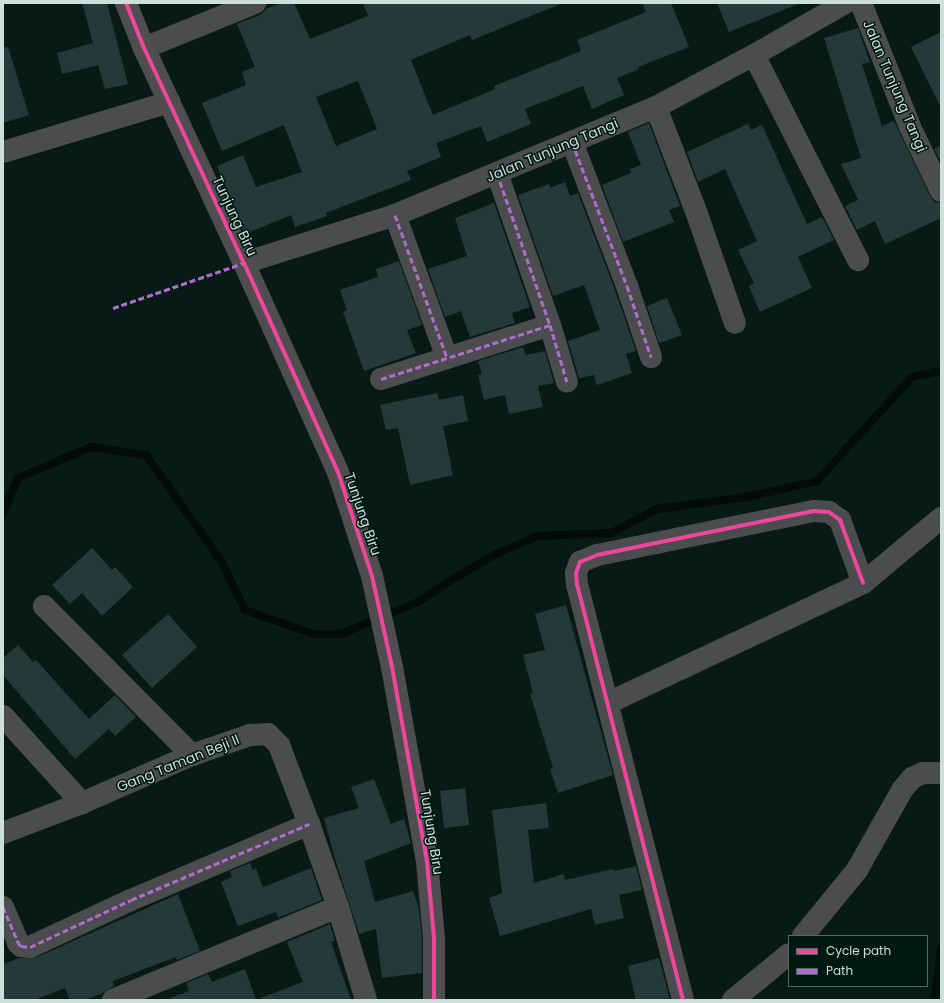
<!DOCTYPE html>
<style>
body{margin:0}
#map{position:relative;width:944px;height:1003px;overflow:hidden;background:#081a16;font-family:Poppins,sans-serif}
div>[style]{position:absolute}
.stream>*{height:8px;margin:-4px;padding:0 4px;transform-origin:4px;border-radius:4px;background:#010b07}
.building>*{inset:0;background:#243a36}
.street>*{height:22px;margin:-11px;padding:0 11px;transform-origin:11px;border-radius:11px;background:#4b4c4d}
.secondary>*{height:22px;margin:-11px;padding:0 11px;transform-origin:11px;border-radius:11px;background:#4f4d50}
.quiet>*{height:3px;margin-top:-1.5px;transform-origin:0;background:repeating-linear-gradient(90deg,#b06ccc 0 6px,transparent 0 9px)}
.cycleway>*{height:4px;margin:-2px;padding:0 2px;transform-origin:2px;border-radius:2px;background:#ed469a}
span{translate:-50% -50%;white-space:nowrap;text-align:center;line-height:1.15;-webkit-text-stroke:3px #001812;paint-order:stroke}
.street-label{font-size:14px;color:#ccdfda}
.frame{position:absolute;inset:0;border:4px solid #ccdfda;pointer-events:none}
.legend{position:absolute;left:788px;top:935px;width:140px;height:52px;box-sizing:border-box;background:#001812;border:1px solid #526862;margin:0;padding:5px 7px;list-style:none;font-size:12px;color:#ccdfda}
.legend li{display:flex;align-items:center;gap:8px;height:20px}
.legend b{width:20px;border:1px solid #526862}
</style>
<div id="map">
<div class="stream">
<div style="left:3px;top:513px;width:38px;rotate:-67deg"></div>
<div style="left:18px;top:478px;width:79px;rotate:-23deg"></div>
<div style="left:91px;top:447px;width:56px;rotate:8.3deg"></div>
<div style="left:146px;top:455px;width:130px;rotate:54.7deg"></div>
<div style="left:221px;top:561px;width:55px;rotate:63.9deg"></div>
<div style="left:245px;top:610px;width:73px;rotate:19.2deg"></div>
<div style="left:314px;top:634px;width:27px"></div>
<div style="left:341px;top:634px;width:83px;rotate:-22.6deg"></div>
<div style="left:418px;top:602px;width:37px;rotate:-34deg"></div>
<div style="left:449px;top:581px;width:56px;rotate:-29.7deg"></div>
<div style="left:498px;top:553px;width:43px;rotate:-23deg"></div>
<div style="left:538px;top:536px;width:73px;rotate:-2.4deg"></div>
<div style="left:611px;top:533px;width:52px;rotate:-27.6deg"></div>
<div style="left:657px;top:509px;width:91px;rotate:-7.6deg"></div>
<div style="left:747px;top:497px;width:72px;rotate:-12.9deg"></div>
<div style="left:817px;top:481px;width:141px;rotate:-47.6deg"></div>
<div style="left:912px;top:377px;width:30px;rotate:-12deg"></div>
<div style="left:935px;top:1000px;width:52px;rotate:-83.4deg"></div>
</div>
<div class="building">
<div style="clip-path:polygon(82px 3px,107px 3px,128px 84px,105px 89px,98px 65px,62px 74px,57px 53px,93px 43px)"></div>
<div style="clip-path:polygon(evenodd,280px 3px,294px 3px,310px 39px,368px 16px,363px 3px,563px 3px,472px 40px,470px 35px,411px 60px,433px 115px,495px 89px,494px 86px,581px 51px,577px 40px,646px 12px,642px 3px,671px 3px,689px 47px,638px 67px,639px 69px,617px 78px,624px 95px,592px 109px,583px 86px,525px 109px,531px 124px,487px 142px,481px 126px,436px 143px,441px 157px,407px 171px,411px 180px,326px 213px,327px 216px,295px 227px,291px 215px,245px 234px,217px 166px,243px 155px,256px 187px,302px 172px,284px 125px,222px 151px,202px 103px,246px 85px,242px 72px,255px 67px,237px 24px,260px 15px,266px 9px,280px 3px,358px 81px,377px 129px,336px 146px,316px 97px,358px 81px)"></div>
<div style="clip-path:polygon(717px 3px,798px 3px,798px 4px,729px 32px)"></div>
<div style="clip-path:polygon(858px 28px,870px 62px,862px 64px,882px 126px,894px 121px,930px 196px,934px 202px,941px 203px,941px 218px,885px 244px,875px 221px,857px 230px,845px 206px,858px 200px,841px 164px,861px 158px,824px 38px)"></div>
<div style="clip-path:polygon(941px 32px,941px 108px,911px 47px)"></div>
<div style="clip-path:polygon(8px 47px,29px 115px,3px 123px,3px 48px)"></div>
<div style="clip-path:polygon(649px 123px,680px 206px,669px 210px,674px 222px,623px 242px,602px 185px,631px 173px,630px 169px,641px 165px,628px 132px)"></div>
<div style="clip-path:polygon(748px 124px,751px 130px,762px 125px,807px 224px,822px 217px,834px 240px,798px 257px,812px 288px,760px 312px,749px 286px,754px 283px,738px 250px,757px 241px,725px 169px,698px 182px,687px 152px)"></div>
<div style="clip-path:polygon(941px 145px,941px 162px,934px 149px)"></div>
<div style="clip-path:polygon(565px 182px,570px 196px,578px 193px,615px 290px,636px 351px,626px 354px,632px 373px,597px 385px,594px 375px,579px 378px,568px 341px,600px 330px,584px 285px,553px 296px,518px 195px,549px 184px,550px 188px)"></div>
<div style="clip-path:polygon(494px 203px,530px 307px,512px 313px,515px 323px,470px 337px,461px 311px,445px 317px,428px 269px,467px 256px,455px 218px)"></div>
<div style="clip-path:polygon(399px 261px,422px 325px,407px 330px,416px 353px,364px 371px,343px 312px,347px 310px,340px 290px,378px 277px,376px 269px)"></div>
<div style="clip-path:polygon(667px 298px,682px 335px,659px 343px,647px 306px)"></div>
<div style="clip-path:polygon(523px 347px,526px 355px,545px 351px,554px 383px,538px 386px,543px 407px,509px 414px,505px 395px,484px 400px,478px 375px,482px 374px,478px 361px)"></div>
<div style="clip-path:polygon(437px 393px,439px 400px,463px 395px,468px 421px,443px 426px,453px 475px,410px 485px,398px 428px,386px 430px,380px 405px)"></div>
<div style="clip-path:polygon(92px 548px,112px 570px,115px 567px,133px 587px,102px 616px,82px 593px,70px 604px,52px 585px)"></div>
<div style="clip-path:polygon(566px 605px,613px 775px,558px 793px,550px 769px,553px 768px,530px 694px,533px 693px,523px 655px,545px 650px,535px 614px)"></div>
<div style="clip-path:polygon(168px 614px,197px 647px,152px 688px,122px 655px)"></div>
<div style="clip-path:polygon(18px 645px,33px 662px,36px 660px,89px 719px,115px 695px,136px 717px,115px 736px,109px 729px,75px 759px,3px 675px,3px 658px)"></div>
<div style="clip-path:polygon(374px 779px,391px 824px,404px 819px,411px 843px,364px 861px,375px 902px,413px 891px,419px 909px,422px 938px,422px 973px,382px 978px,376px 929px,359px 934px,335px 859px,324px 818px,359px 808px,351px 787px)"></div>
<div style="clip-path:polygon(465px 788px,469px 825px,444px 828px,440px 791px)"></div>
<div style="clip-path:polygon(546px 803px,549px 828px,528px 830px,534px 883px,564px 874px,565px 880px,613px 869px,614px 871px,636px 866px,642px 890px,619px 895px,624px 918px,595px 925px,591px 909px,500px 936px,489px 898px,502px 893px,492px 810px)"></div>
<div style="clip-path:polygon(250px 863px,253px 870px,256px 868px,263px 887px,311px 868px,322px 900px,278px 918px,276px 912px,238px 926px,221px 882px,232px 877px,230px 871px)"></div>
<div style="clip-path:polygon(178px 894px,200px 951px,177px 960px,176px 957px,113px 981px,114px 986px,103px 993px,85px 1000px,70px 1000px,65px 988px,34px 1000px,3px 1000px,3px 964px,19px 958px,35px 958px)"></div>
<div style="clip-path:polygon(330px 924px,335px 941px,331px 942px,351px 1000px,262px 1000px,261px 998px,303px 982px,287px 942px)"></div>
<div style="clip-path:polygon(659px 958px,670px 1000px,636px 1000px,628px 966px)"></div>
<div style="clip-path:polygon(245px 969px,256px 1000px,170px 1000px,170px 998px,189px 991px,186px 983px,208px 974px,212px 982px)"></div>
</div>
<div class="street">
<div style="left:861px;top:3px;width:133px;rotate:68.4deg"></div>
<div style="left:910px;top:127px;width:71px;rotate:64.2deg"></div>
<div style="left:144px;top:48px;width:120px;rotate:-22.1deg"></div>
<div style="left:754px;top:55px;width:230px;rotate:63.1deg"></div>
<div style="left:656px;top:107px;width:115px;rotate:69deg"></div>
<div style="left:697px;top:214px;width:115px;rotate:70.8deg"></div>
<div style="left:572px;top:142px;width:154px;rotate:69.1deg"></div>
<div style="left:627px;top:286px;width:75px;rotate:71.3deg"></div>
<div style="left:3px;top:152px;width:174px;rotate:-16.7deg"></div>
<div style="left:497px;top:173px;width:161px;rotate:70.8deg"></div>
<div style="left:550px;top:325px;width:59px;rotate:73.4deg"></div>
<div style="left:395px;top:215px;width:152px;rotate:70deg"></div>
<div style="left:244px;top:263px;width:158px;rotate:-17.6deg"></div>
<div style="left:395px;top:215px;width:282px;rotate:-22.5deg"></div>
<div style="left:656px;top:107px;width:111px;rotate:-28deg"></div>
<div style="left:754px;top:55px;width:105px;rotate:-29.7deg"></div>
<div style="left:381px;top:379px;width:177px;rotate:-17.7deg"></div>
<div style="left:44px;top:606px;width:210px;rotate:45.2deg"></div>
<div style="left:608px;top:703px;width:282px;rotate:-25.2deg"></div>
<div style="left:863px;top:583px;width:102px;rotate:-39.8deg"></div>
<div style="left:3px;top:716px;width:118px;rotate:47.8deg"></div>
<div style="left:3px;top:833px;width:85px;rotate:-20.8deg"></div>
<div style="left:82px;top:803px;width:120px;rotate:-23.6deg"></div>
<div style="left:192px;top:755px;width:61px;rotate:-19deg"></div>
<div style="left:250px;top:735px;width:18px;rotate:-3deg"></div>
<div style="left:268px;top:734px;width:16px;rotate:45deg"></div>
<div style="left:279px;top:745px;width:85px;rotate:69.2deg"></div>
<div style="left:309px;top:824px;width:88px;rotate:70.7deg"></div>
<div style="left:338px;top:907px;width:97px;rotate:73.2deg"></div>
<div style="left:3px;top:907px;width:39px;rotate:67deg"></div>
<div style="left:18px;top:943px;width:4px;rotate:45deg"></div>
<div style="left:21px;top:946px;width:9px;rotate:6deg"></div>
<div style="left:30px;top:947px;width:111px;rotate:-25deg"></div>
<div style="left:131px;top:900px;width:194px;rotate:-23.1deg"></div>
<div style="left:803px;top:936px;width:85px;rotate:-50.7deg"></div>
<div style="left:857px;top:870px;width:92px;rotate:-60.6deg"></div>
<div style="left:902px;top:790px;width:16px;rotate:-50deg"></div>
<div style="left:912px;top:778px;width:12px;rotate:-24deg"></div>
<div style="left:923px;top:773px;width:18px"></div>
<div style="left:113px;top:1000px;width:243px;rotate:-22.5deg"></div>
<div style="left:683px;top:1000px;width:428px;rotate:-104.3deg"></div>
<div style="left:577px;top:585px;width:12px;rotate:-95deg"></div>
<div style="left:576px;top:573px;width:12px;rotate:-70deg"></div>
<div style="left:580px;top:562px;width:18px;rotate:-22deg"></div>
<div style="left:597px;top:555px;width:221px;rotate:-11.5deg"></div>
<div style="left:814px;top:511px;width:15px;rotate:4deg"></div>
<div style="left:829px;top:512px;width:14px;rotate:36deg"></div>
<div style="left:840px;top:520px;width:67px;rotate:69.9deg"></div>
<div style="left:733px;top:1000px;width:72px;rotate:-39.4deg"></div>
</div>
<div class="secondary">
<div style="left:126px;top:3px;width:48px;rotate:68.2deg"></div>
<div style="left:144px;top:48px;width:237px;rotate:65.1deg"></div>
<div style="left:244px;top:263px;width:229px;rotate:65.8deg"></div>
<div style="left:338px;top:472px;width:109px;rotate:71.9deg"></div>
<div style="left:372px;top:576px;width:93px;rotate:77.6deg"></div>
<div style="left:392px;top:667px;width:198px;rotate:79.8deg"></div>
<div style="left:427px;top:862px;width:75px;rotate:84.7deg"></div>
<div style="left:434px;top:937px;width:63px;rotate:90deg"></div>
</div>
<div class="quiet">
<div style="left:572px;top:142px;width:154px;rotate:69.1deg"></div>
<div style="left:627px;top:286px;width:75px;rotate:71.3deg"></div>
<div style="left:497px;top:173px;width:161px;rotate:70.8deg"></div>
<div style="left:550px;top:325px;width:59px;rotate:73.4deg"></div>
<div style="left:395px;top:215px;width:152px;rotate:70deg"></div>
<div style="left:113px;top:308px;width:139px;rotate:-19deg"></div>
<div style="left:381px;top:379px;width:177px;rotate:-17.7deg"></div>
<div style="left:3px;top:907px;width:39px;rotate:67deg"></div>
<div style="left:18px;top:943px;width:4px;rotate:45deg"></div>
<div style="left:21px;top:946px;width:9px;rotate:6deg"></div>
<div style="left:30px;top:947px;width:111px;rotate:-25deg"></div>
<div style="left:131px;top:900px;width:194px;rotate:-23.1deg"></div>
</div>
<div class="cycleway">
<div style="left:126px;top:3px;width:48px;rotate:68.2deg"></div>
<div style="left:144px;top:48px;width:237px;rotate:65.1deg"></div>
<div style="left:244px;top:263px;width:229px;rotate:65.8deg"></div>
<div style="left:338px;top:472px;width:109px;rotate:71.9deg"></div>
<div style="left:372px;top:576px;width:93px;rotate:77.6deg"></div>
<div style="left:392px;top:667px;width:198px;rotate:79.8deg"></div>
<div style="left:427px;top:862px;width:75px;rotate:84.7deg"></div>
<div style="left:434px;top:937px;width:63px;rotate:90deg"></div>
<div style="left:683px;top:1000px;width:428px;rotate:-104.3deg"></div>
<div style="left:577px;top:585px;width:12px;rotate:-95deg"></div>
<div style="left:576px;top:573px;width:12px;rotate:-70deg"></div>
<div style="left:580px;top:562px;width:18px;rotate:-22deg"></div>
<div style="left:597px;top:555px;width:221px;rotate:-11.5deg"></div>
<div style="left:814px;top:511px;width:15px;rotate:4deg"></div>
<div style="left:829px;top:512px;width:14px;rotate:36deg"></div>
<div style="left:840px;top:520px;width:67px;rotate:69.9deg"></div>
</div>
<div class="street-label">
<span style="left:895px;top:86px;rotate:67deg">Jalan Tunjung Tangi</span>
<span style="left:552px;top:150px;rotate:-23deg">Jalan Tunjung Tangi</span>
<span style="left:235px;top:216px;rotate:65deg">Tunjung Biru</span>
<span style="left:363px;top:514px;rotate:71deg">Tunjung Biru</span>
<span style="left:178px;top:763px;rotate:-22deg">Gang Taman Beji II</span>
<span style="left:432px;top:832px;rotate:81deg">Tunjung Biru</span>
</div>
<div class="frame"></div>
<ul class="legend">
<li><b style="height:5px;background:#ed469a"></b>Cycle path</li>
<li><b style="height:5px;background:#b06ccc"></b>Path</li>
</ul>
</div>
